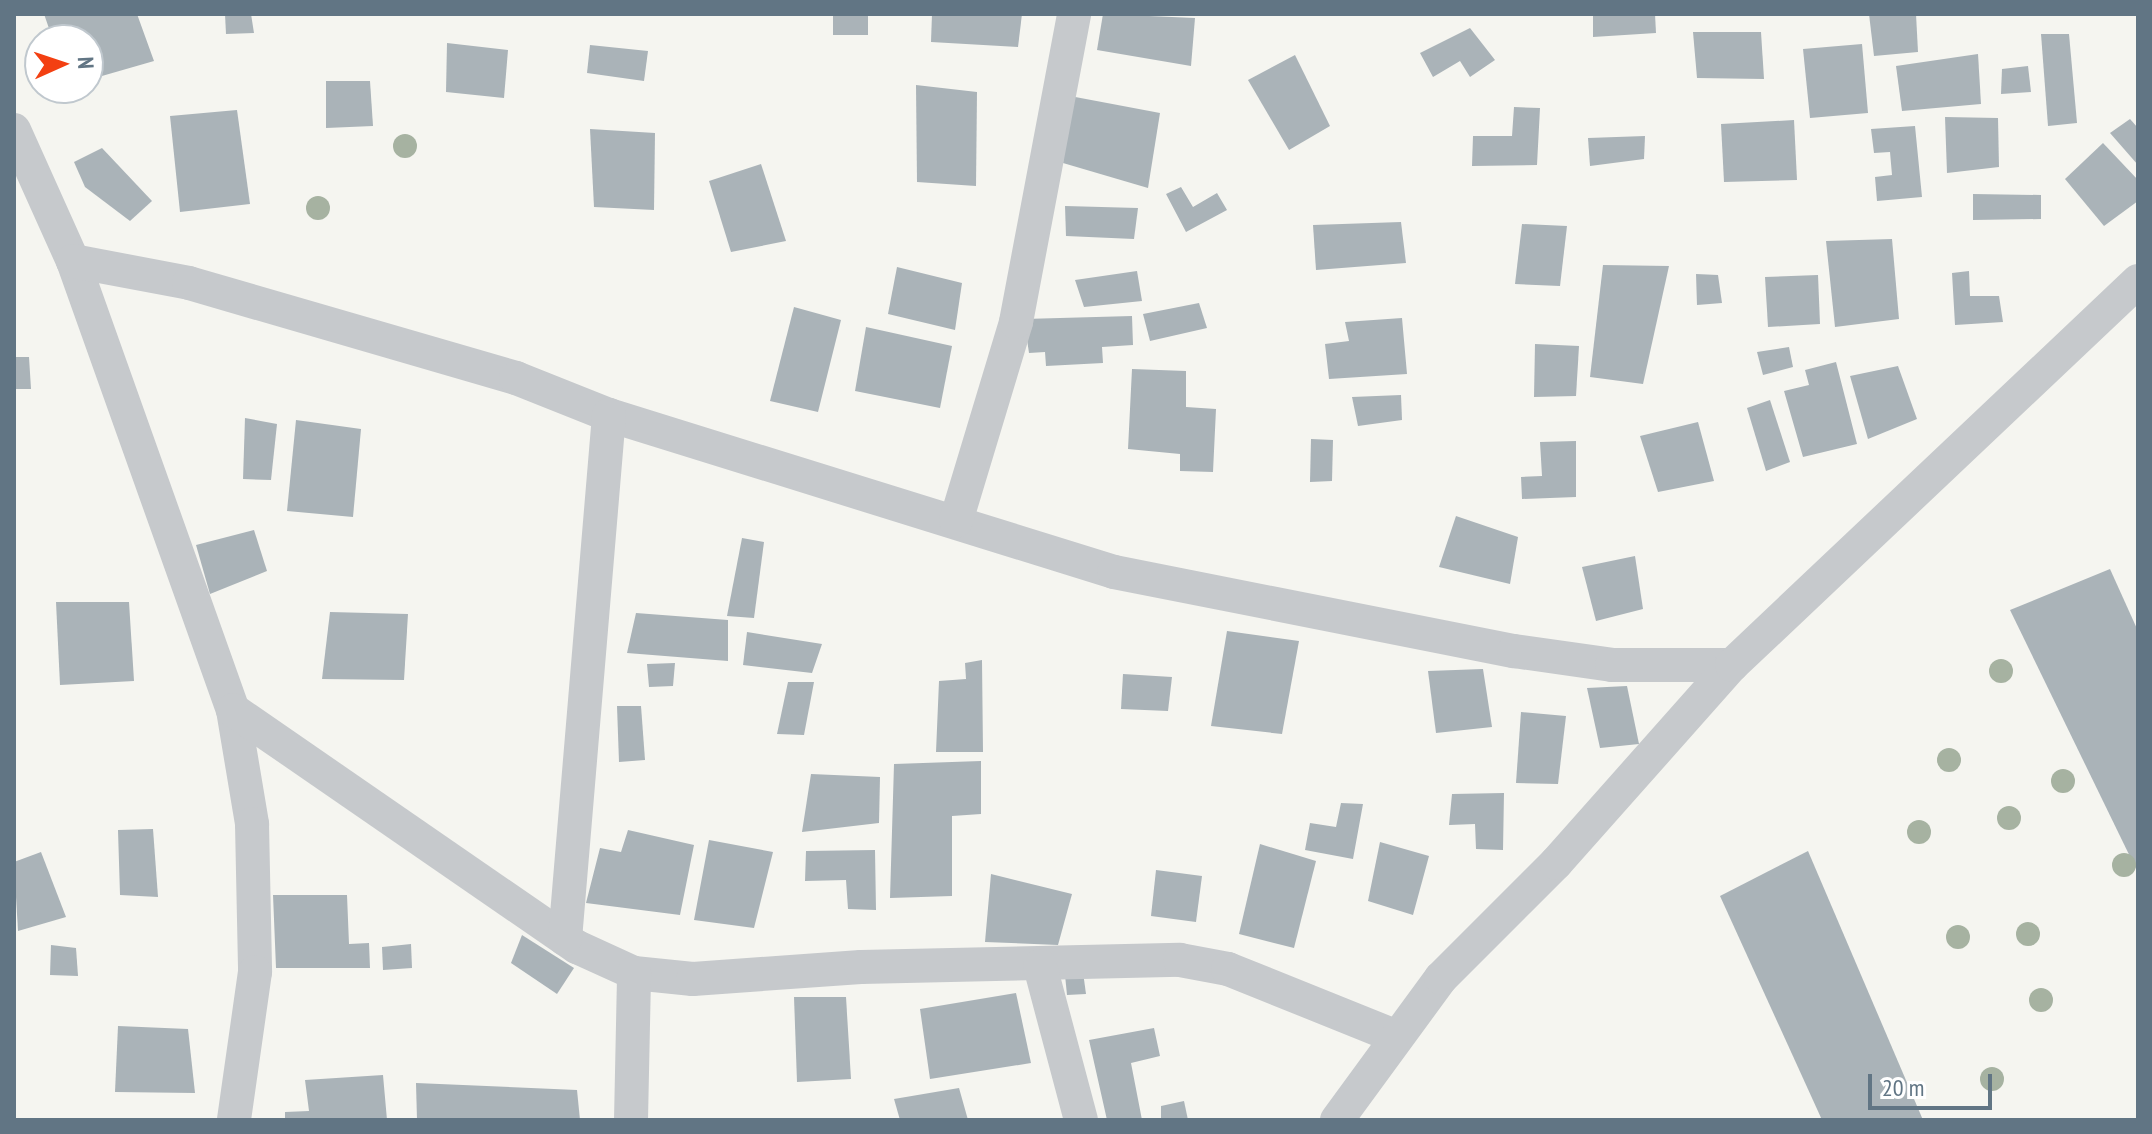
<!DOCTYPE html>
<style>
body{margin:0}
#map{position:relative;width:2152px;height:1134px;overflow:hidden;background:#f5f5f0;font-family:"PT Sans Narrow",sans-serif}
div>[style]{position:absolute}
.building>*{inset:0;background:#aab3b8}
.street>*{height:34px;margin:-17px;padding:0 17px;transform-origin:17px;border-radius:17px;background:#c6c9cc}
.trees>*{width:24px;height:24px;margin:-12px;border-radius:50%;background:#a6b2a1}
span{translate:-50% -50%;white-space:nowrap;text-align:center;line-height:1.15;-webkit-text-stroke:8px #fff;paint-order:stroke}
.frame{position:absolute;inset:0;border:16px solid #617584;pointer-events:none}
.north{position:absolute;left:24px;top:24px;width:80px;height:80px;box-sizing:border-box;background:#fff;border:2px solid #c0c8ce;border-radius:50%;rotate:87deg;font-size:22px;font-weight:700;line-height:32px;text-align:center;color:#617584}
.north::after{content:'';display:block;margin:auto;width:28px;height:36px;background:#f34012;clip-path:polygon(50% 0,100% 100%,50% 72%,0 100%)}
.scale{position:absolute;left:1868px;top:1074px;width:124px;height:36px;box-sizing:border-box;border:4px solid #617584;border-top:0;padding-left:10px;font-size:24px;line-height:28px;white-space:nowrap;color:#617584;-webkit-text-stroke:6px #fff;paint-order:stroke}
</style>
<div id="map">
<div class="building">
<div style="clip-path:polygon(44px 14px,137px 14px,154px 61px,88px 80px,88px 40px,53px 40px)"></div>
<div style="clip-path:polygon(225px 14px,251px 14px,254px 33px,226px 34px)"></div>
<div style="clip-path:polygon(833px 14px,868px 14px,868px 35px,833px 35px)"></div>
<div style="clip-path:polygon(932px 14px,1022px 14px,1018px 47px,931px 42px)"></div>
<div style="clip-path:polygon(1103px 14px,1195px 18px,1191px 66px,1097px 50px)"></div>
<div style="clip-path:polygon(1593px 14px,1655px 14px,1656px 33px,1593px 37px)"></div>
<div style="clip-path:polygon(1869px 14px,1916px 14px,1918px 52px,1874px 56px)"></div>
<div style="clip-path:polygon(1470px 28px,1495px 60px,1470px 77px,1460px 61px,1433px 77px,1420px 53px)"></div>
<div style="clip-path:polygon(1693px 32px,1761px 32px,1764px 79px,1697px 78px)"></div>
<div style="clip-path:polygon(2041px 34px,2069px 34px,2077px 123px,2048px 126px)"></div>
<div style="clip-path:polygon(447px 43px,508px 50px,504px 98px,446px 92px)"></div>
<div style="clip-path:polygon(1862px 44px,1868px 113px,1810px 118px,1803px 49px)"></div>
<div style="clip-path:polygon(590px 45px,648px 51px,644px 81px,587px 73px)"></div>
<div style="clip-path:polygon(1978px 54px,1981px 104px,1902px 111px,1896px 66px)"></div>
<div style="clip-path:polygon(1295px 55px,1330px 126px,1289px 150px,1248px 80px)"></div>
<div style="clip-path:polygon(2028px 66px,2031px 92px,2001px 94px,2002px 69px)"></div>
<div style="clip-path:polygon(326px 81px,370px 81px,373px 126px,326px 128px)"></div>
<div style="clip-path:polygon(916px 85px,977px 92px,976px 186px,917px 182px)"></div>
<div style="clip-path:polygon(1070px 96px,1160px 113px,1148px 188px,1063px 163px)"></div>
<div style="clip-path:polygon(1514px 107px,1540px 108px,1537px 165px,1472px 166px,1473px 136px,1512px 136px)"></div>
<div style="clip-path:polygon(237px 110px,250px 204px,180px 212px,170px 116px)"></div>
<div style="clip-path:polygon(1945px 117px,1998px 118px,1999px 167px,1947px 173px)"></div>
<div style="clip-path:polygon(2130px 119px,2138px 128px,2138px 165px,2110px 133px)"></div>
<div style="clip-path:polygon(1794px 120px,1797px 180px,1724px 182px,1721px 124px)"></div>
<div style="clip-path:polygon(1915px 126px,1922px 197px,1877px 201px,1875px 177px,1892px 175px,1890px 152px,1874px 153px,1871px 129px)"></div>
<div style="clip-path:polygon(590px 129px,655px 133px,654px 210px,594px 207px)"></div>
<div style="clip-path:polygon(1645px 136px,1644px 159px,1590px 166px,1588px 138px)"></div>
<div style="clip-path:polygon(2103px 143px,2138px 180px,2138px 201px,2104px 226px,2065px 179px)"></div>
<div style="clip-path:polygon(102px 148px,152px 201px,130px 221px,85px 187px,74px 162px)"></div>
<div style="clip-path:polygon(761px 164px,786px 241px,731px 252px,709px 181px)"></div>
<div style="clip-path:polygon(1181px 187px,1193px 207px,1217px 193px,1227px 210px,1186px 232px,1166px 194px)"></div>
<div style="clip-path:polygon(1973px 194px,2041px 195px,2041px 219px,1973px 220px)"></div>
<div style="clip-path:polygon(1065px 206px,1138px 208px,1134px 239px,1066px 236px)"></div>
<div style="clip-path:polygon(1401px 222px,1406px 263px,1316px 270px,1313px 225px)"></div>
<div style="clip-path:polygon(1522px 224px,1567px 226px,1560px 286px,1515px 284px)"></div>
<div style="clip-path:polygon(1892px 239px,1899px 319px,1835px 327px,1826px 241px)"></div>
<div style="clip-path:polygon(1603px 265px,1669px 266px,1643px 384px,1590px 377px)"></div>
<div style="clip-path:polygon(897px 267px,962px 283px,955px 330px,888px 314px)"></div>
<div style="clip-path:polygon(1137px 271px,1142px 301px,1084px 307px,1075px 280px)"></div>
<div style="clip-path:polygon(1969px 271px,1970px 296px,1999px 296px,2003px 322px,1955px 325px,1952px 273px)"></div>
<div style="clip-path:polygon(1696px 274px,1718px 275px,1722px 303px,1697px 305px)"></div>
<div style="clip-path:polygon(1818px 275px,1820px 324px,1768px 327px,1765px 277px)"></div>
<div style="clip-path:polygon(1199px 303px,1207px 328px,1150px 341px,1143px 314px)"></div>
<div style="clip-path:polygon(794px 307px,841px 320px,818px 412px,770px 401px)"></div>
<div style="clip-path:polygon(1132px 316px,1133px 345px,1102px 347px,1103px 363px,1046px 366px,1045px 352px,1029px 353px,1024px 319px)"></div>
<div style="clip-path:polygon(1402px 318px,1407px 374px,1329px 379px,1325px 344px,1349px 341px,1345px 322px)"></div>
<div style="clip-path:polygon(866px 327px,952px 346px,940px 408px,855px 391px)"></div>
<div style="clip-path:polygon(1535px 344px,1579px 346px,1576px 396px,1534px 397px)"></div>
<div style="clip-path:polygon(1789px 347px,1793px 367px,1763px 375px,1757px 352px)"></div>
<div style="clip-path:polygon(14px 357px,29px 357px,31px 389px,14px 389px)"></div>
<div style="clip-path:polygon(1836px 362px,1857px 444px,1803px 457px,1784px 391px,1809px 385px,1805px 370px)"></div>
<div style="clip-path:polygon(1898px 366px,1917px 419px,1868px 439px,1850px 376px)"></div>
<div style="clip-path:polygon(1132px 369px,1186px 371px,1186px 407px,1216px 409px,1213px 472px,1180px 471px,1180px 454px,1128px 449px)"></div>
<div style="clip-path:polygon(1401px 395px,1402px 420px,1358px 426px,1352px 397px)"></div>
<div style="clip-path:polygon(1770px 400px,1790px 462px,1766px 471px,1747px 408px)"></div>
<div style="clip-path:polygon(245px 418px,277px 424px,271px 480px,243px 479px)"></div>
<div style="clip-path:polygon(296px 420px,361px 429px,353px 517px,287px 511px)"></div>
<div style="clip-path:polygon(1698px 422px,1714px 481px,1658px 492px,1640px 436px)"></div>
<div style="clip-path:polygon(1311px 439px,1333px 440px,1332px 481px,1310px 482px)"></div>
<div style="clip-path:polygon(1576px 441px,1576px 497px,1522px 499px,1521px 477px,1542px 476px,1540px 442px)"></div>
<div style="clip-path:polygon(1456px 516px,1518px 537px,1510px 584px,1439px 567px)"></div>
<div style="clip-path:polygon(254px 530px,267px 571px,210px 594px,196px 545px)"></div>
<div style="clip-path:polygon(742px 538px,764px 542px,754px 618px,727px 616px)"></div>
<div style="clip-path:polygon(1635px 556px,1643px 609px,1596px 621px,1582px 567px)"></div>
<div style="clip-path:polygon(2110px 569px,2138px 631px,2138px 873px,2010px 610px)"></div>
<div style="clip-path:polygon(56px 602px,129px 602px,134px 681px,60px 685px)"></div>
<div style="clip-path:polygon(330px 612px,408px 614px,404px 680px,322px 679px)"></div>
<div style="clip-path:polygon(636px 613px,728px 620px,728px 661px,627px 653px)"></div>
<div style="clip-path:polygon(1227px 631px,1299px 641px,1282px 734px,1211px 726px)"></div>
<div style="clip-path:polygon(747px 632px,822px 644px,812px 673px,743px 665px)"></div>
<div style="clip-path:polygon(982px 660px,983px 752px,936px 752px,939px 681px,966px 679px,965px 663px)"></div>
<div style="clip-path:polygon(675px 663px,673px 686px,649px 687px,647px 664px)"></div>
<div style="clip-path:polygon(1483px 669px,1492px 727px,1436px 733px,1428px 671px)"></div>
<div style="clip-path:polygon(1123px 674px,1172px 677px,1168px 711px,1121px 709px)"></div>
<div style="clip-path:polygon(788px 682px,814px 682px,804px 735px,777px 734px)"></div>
<div style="clip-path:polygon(1627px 686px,1639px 744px,1600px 748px,1587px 688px)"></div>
<div style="clip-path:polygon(617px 706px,641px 706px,645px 760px,619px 762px)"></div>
<div style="clip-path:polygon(1521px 712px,1566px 716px,1558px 784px,1516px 783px)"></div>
<div style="clip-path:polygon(981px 761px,981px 814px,952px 816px,952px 896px,890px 898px,894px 764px)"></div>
<div style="clip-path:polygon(811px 774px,880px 777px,879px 823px,802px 832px)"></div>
<div style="clip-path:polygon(1504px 793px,1503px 850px,1476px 849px,1475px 824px,1449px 825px,1452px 794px)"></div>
<div style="clip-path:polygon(1341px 803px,1363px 804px,1353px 859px,1305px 850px,1310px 823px,1336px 827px)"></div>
<div style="clip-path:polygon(153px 829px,158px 897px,120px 895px,118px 830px)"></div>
<div style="clip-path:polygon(628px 830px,694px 845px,680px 915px,586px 903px,600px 848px,621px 852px)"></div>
<div style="clip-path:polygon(709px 840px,773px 852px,754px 928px,694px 920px)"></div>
<div style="clip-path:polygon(1380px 842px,1429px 856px,1413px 915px,1368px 901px)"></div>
<div style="clip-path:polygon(1260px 844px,1316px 861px,1294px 948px,1239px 934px)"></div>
<div style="clip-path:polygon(875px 850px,876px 910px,848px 909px,846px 880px,805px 881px,806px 851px)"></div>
<div style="clip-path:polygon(1808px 851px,1923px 1120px,1822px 1120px,1720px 896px)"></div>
<div style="clip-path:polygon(41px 852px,66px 917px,18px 931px,14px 862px)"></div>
<div style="clip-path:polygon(1156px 870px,1202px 876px,1196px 922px,1151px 916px)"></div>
<div style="clip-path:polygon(991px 874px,1072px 894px,1058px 945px,985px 942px)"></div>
<div style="clip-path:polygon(273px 895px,347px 895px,349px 944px,369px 943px,370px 968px,276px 968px)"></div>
<div style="clip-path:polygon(522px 935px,574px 968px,557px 994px,511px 963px)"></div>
<div style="clip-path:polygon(411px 944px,412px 968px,383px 970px,382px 947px)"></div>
<div style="clip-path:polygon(51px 945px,76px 948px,78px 976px,50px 975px)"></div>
<div style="clip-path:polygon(1083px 972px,1086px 994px,1067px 995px,1065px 975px)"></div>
<div style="clip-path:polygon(1016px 993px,1031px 1063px,930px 1079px,920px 1009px)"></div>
<div style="clip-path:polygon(794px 997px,846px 997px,851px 1079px,797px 1082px)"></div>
<div style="clip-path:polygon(118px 1026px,188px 1029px,195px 1093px,115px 1092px)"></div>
<div style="clip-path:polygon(1154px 1028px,1160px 1056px,1131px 1063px,1142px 1120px,1107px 1120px,1089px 1040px)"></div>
<div style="clip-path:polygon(383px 1075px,387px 1120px,285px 1120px,285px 1112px,309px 1111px,305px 1080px)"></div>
<div style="clip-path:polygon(416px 1083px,577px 1090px,580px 1120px,417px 1120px)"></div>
<div style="clip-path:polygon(959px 1088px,968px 1120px,900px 1120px,894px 1099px)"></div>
<div style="clip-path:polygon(1184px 1101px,1188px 1120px,1161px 1120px,1161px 1106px)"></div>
</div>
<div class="street">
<div style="left:14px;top:130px;width:144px;rotate:65.8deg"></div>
<div style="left:73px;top:261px;width:477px;rotate:70.4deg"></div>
<div style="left:233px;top:710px;width:116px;rotate:80.5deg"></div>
<div style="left:252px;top:824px;width:148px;rotate:88.8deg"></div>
<div style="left:255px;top:972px;width:149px;rotate:98.1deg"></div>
<div style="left:73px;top:261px;width:118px;rotate:10.7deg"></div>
<div style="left:189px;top:283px;width:341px;rotate:16.2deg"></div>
<div style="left:516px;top:378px;width:100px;rotate:21.7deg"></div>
<div style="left:609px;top:415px;width:529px;rotate:17.27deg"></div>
<div style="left:1114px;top:572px;width:408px;rotate:11.2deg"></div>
<div style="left:1514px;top:651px;width:99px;rotate:8.1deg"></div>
<div style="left:1612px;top:665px;width:120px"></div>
<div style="left:956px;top:521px;width:208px;rotate:-73.2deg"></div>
<div style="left:1016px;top:322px;width:313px;rotate:-79.3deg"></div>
<div style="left:233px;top:710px;width:418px;rotate:34.6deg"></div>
<div style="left:577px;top:947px;width:63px;rotate:24.5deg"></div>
<div style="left:634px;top:973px;width:59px;rotate:5.8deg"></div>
<div style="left:693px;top:979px;width:168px;rotate:-4.1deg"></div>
<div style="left:861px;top:967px;width:319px;rotate:-1.3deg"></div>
<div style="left:1180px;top:960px;width:49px;rotate:10.6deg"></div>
<div style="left:1228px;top:969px;width:182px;rotate:21.9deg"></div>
<div style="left:565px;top:939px;width:526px;rotate:-85.2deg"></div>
<div style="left:1040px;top:966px;width:159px;rotate:75.1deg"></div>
<div style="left:631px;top:1120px;width:147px;rotate:-88.8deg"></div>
<div style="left:1337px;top:1120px;width:176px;rotate:-53.8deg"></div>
<div style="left:1441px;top:978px;width:163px;rotate:-45deg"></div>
<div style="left:1556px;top:863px;width:265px;rotate:-48.4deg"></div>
<div style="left:1732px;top:665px;width:559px;rotate:-43.4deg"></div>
</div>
<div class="trees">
<div style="left:405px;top:146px"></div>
<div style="left:318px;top:208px"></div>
<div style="left:2001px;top:671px"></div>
<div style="left:1949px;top:760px"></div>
<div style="left:2063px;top:781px"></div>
<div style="left:2009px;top:818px"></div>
<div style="left:1919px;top:832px"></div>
<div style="left:2124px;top:865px"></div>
<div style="left:2028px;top:934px"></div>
<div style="left:1958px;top:937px"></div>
<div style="left:2041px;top:1000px"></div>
<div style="left:1992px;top:1079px"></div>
</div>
<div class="frame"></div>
<div class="north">N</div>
<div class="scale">20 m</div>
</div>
